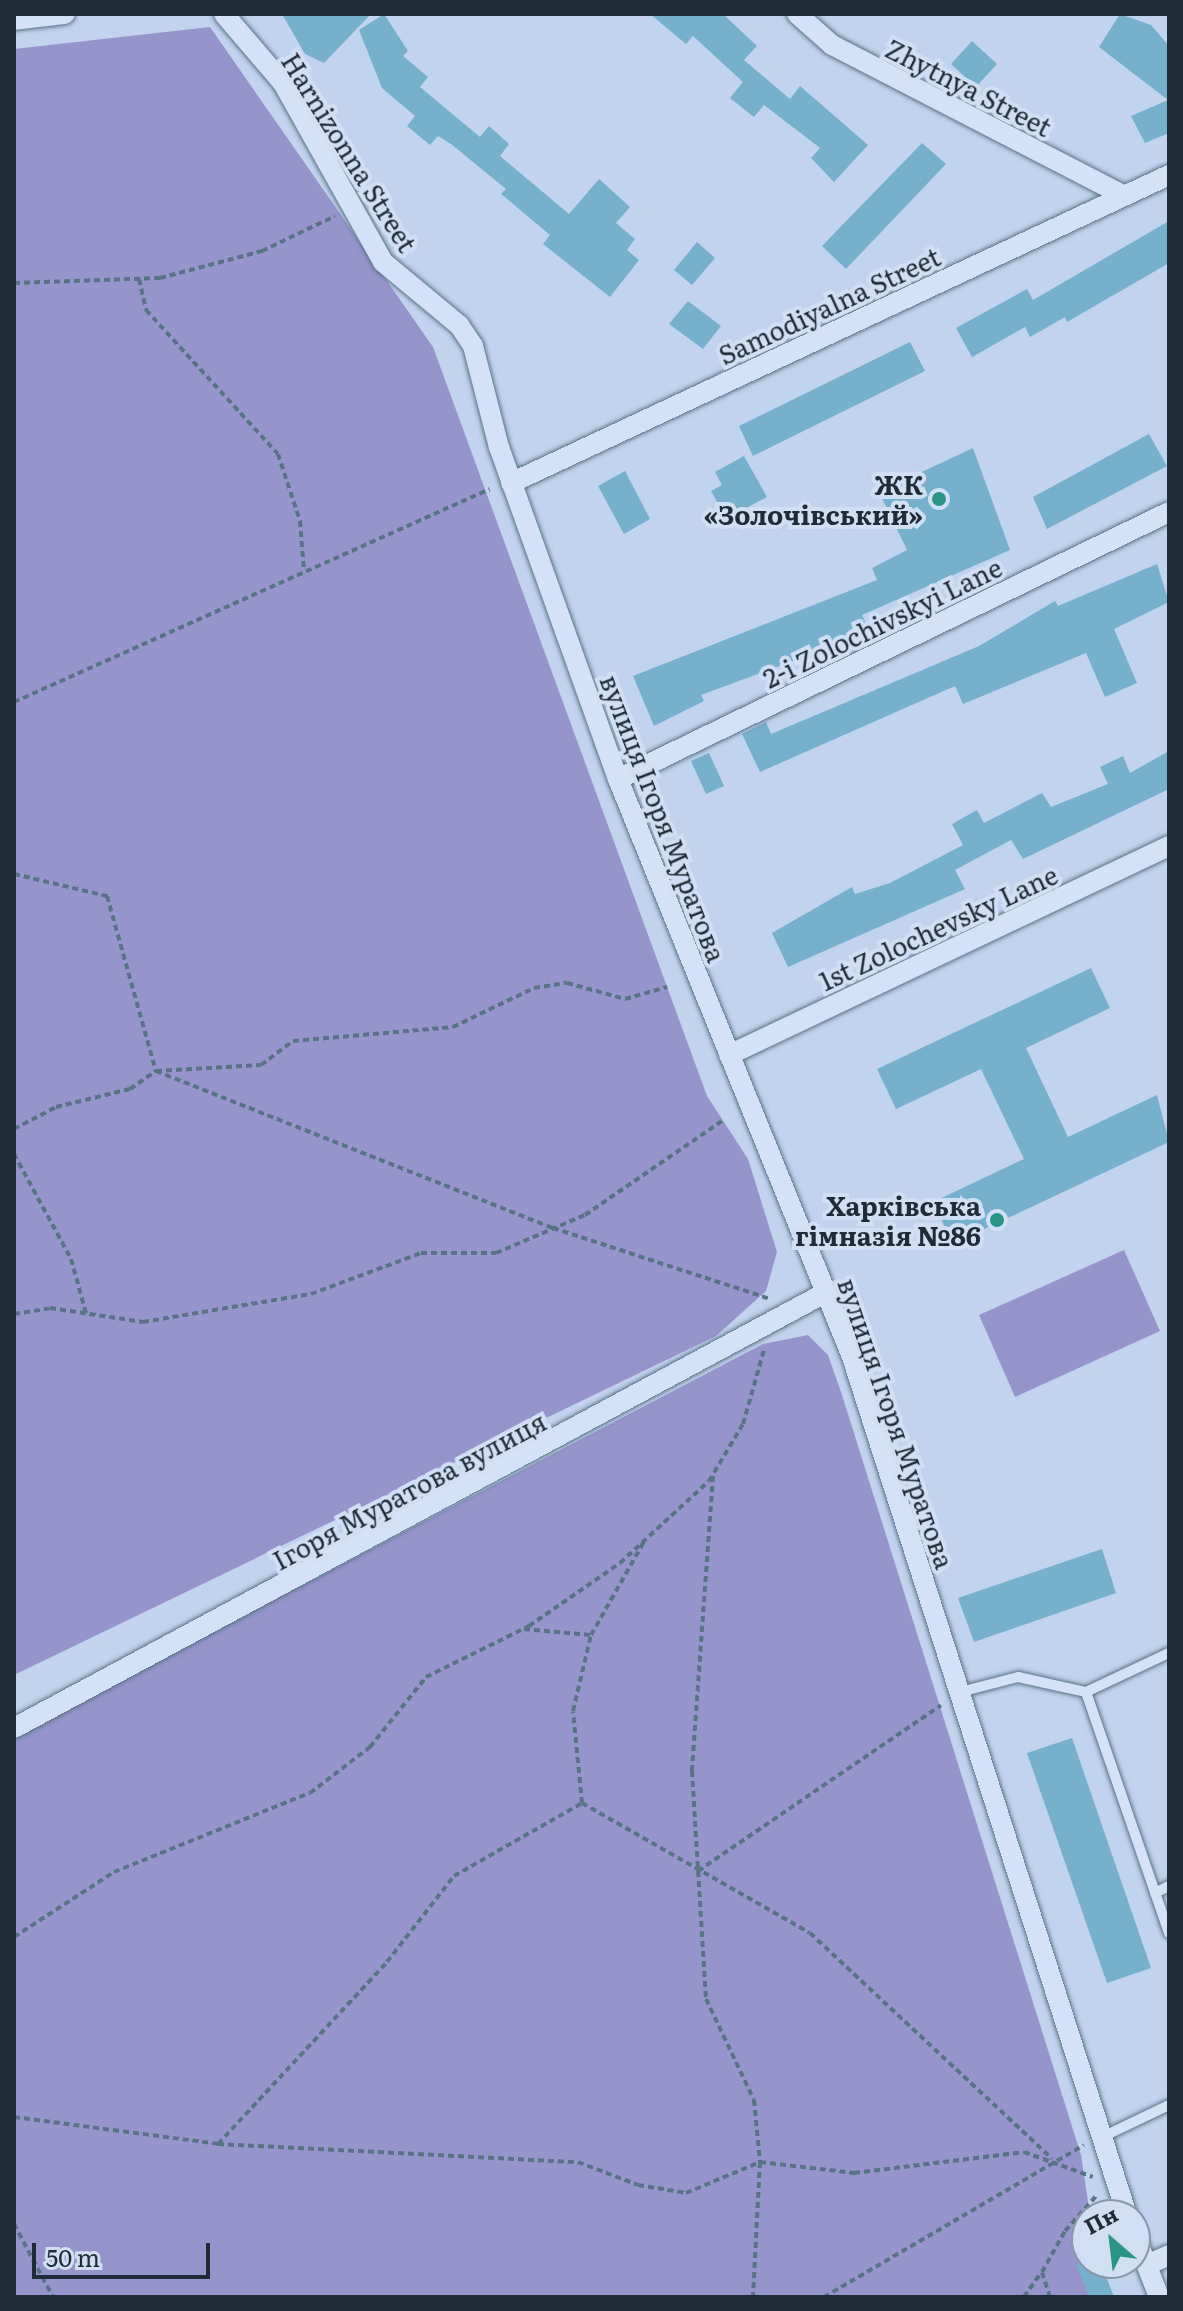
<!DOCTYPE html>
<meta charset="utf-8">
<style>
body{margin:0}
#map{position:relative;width:1183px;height:2311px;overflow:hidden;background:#c1d3ed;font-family:Literata,serif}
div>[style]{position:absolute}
.green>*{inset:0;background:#9695cb}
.building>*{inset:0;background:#77b0cb}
.path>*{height:4px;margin-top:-2px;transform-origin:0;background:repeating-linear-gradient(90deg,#597386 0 6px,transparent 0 10px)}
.roads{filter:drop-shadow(0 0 2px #597386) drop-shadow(0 0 2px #597386)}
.service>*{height:10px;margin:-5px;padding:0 5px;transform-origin:5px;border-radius:5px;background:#d4e2f8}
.minor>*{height:20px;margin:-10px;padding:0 10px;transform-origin:10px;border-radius:10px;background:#d4e2f8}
.dots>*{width:22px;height:22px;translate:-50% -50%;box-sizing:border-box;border:4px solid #d1dff5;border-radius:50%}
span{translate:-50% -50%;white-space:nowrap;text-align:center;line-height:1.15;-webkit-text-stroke:8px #d1dff5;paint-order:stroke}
.street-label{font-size:26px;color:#1d2c36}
.poi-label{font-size:26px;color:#1d2c36;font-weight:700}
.right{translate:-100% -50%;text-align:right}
.frame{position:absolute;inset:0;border:16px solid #1d2c36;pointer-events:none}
.north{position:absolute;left:1071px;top:2199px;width:80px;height:80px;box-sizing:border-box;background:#d1dff5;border:2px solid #8997a9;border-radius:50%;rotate:332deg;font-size:22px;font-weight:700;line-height:32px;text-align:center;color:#1d2c36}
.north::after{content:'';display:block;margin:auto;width:28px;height:36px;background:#2a9489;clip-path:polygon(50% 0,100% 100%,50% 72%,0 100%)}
.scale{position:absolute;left:32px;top:2243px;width:178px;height:36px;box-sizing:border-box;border:4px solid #1d2c36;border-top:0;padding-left:10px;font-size:24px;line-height:28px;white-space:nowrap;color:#1d2c36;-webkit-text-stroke:6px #d1dff5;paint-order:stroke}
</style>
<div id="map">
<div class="green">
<div style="clip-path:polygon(210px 27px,433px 347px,707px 1096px,748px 1159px,777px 1252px,766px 1291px,716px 1336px,14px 1675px,14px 49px)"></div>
<div style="clip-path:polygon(1124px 1250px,1160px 1331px,1015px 1397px,979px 1315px)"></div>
<div style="clip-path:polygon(808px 1335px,828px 1355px,842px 1395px,1081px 2155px,1089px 2208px,1080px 2227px,1101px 2297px,14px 2297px,14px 1736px,763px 1344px)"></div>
</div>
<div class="building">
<div style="clip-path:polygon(282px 14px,371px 14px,324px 63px,305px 54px)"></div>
<div style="clip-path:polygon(384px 14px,408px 51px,403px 56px,428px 77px,420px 87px,480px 137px,489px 126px,509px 144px,500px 156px,569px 214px,599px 179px,630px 207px,616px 223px,635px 239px,627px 250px,639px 260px,610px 297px,543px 244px,550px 235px,501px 194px,506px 189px,451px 144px,438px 136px,430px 145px,407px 126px,415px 116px,382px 88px,359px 30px)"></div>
<div style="clip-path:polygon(650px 14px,723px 14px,757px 46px,744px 60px,790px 99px,800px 86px,868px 145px,834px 182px,811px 158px,820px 148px,764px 105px,754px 117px,730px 98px,743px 82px,693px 36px,686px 44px)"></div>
<div style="clip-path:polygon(1120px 14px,1151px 25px,1169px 46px,1169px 133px,1145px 143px,1131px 116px,1168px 100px,1099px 47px)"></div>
<div style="clip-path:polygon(972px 41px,997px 64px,976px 87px,951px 64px)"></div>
<div style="clip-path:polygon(922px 143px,946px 164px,846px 269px,822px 246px)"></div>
<div style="clip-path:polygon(1169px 221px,1169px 263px,1067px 322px,1065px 317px,1030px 337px,1025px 327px,972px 357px,956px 328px,1027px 289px,1033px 300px)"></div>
<div style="clip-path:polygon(697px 242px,715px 258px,692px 285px,674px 270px)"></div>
<div style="clip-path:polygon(688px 301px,721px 326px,703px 349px,669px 324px)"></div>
<div style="clip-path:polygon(910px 342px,925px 371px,753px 456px,739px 426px)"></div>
<div style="clip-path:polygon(1149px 434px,1167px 466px,1047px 529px,1033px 497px)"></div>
<div style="clip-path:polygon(973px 448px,1010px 550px,862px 615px,866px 624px,828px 648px,701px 695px,704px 701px,654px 726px,633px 676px,877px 580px,872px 568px,907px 550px,879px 492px)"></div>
<div style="clip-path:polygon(744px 456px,767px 497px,737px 513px,732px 503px,721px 509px,711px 491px,722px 485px,715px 472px)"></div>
<div style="clip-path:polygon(625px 471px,650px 519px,624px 534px,598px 486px)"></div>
<div style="clip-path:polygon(1157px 564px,1169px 602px,1114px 629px,1137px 683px,1105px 697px,1086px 653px,963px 704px,955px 686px,760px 772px,742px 734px,766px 722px,771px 734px,979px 646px,1055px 601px,1058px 606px)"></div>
<div style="clip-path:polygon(1169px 751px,1169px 789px,1023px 859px,1011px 840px,955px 870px,965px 889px,788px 967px,772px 933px,852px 887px,855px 894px,890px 883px,963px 845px,952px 824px,977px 810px,984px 823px,1042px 793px,1051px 807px,1108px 784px,1100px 767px,1123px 756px,1130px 773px)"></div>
<div style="clip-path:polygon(709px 753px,724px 786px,706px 794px,691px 761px)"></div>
<div style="clip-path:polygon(1091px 968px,1110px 1008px,1026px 1048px,1068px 1137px,1157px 1095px,1169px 1142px,953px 1244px,933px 1202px,1024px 1159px,981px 1069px,896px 1109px,877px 1069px)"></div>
<div style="clip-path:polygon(1102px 1549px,1116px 1593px,974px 1642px,958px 1598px)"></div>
<div style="clip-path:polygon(1072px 1738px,1151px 1968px,1107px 1983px,1027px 1753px)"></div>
<div style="clip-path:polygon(1076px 2263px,1101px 2263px,1114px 2297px,1089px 2297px)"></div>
</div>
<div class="path">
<div style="left:139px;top:279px;width:32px;rotate:77deg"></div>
<div style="left:146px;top:310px;width:195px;rotate:47.5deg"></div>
<div style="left:278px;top:454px;width:71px;rotate:71.8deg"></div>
<div style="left:300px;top:521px;width:50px;rotate:85.4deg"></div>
<div style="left:14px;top:283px;width:146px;rotate:-2deg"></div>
<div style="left:160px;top:278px;width:106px;rotate:-14.8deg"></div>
<div style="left:262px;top:251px;width:81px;rotate:-25.6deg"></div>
<div style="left:14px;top:702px;width:521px;rotate:-24.11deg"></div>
<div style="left:14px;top:874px;width:96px;rotate:13.3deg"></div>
<div style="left:107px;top:896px;width:182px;rotate:74.4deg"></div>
<div style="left:156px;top:1071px;width:427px;rotate:21.6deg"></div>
<div style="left:553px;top:1228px;width:228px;rotate:18.1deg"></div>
<div style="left:14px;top:1129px;width:47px;rotate:-27.6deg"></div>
<div style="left:56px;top:1107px;width:76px;rotate:-13.7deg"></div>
<div style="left:130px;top:1089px;width:32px;rotate:-35deg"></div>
<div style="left:156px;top:1071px;width:105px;rotate:-3.3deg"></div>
<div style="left:261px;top:1065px;width:40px;rotate:-37deg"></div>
<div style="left:293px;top:1041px;width:161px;rotate:-5deg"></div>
<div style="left:453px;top:1027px;width:90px;rotate:-25.7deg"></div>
<div style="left:534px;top:988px;width:33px;rotate:-9deg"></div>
<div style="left:567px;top:983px;width:60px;rotate:15.4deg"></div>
<div style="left:625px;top:999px;width:44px;rotate:-15.9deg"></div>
<div style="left:14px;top:1154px;width:119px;rotate:61.5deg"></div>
<div style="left:71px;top:1259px;width:56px;rotate:74.5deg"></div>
<div style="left:14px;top:1314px;width:36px;rotate:-9deg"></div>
<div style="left:50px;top:1308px;width:94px;rotate:8.6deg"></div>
<div style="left:143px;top:1322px;width:170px;rotate:-9.5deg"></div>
<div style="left:311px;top:1294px;width:117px;rotate:-20.4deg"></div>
<div style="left:421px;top:1253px;width:75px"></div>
<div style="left:496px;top:1253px;width:97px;rotate:-23.1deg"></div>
<div style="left:585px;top:1215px;width:168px;rotate:-34.5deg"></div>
<div style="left:713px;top:1476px;width:296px;rotate:94.1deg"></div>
<div style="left:692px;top:1771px;width:228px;rotate:86.5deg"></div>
<div style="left:706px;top:1999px;width:112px;rotate:64.6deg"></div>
<div style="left:754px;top:2100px;width:62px;rotate:84.5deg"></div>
<div style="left:760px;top:2162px;width:135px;rotate:93deg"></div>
<div style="left:524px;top:1629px;width:67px;rotate:5.1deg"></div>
<div style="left:582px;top:1803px;width:262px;rotate:29.7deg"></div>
<div style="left:810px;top:1933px;width:331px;rotate:43deg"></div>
<div style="left:698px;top:1871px;width:294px;rotate:-34.3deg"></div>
<div style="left:14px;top:1937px;width:119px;rotate:-33deg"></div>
<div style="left:114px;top:1872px;width:211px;rotate:-22deg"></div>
<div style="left:310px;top:1793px;width:76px;rotate:-37.5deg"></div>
<div style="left:370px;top:1747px;width:90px;rotate:-51.3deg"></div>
<div style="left:426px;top:1677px;width:115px;rotate:-26.3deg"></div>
<div style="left:529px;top:1626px;width:111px;rotate:-34.7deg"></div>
<div style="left:620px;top:1563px;width:121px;rotate:-42.7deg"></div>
<div style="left:709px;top:1481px;width:66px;rotate:-59.2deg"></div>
<div style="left:743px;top:1424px;width:77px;rotate:-74.2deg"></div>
<div style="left:14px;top:2117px;width:206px;rotate:7.5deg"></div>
<div style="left:218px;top:2144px;width:360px;rotate:2.9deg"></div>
<div style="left:578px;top:2162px;width:64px;rotate:21deg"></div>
<div style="left:638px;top:2185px;width:49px;rotate:9.5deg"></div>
<div style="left:686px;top:2193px;width:80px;rotate:-22.7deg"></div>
<div style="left:760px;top:2162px;width:95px;rotate:6.7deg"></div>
<div style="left:854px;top:2173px;width:171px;rotate:-7deg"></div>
<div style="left:1024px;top:2152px;width:73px;rotate:19.9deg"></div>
<div style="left:218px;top:2144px;width:248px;rotate:-47.1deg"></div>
<div style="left:387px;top:1962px;width:109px;rotate:-52.1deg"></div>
<div style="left:454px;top:1876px;width:147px;rotate:-29.7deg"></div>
<div style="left:582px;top:1803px;width:92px;rotate:-95.6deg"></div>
<div style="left:573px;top:1711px;width:78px;rotate:-76.7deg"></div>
<div style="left:591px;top:1635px;width:109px;rotate:-60.4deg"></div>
<div style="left:14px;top:2224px;width:83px;rotate:61.9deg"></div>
<div style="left:824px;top:2297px;width:301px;rotate:-30.3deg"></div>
<div style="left:1024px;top:2297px;width:29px;rotate:-55deg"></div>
<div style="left:1050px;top:2297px;width:26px;rotate:-108deg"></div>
<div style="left:1042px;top:2272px;width:47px;rotate:-60.7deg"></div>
<div style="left:1065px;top:2231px;width:48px;rotate:-48.4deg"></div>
</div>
<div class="roads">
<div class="service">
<div style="left:960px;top:1692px;width:60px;rotate:-14.5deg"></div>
<div style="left:1018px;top:1677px;width:70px;rotate:12.4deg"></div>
<div style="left:1086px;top:1692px;width:255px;rotate:71deg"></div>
<div style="left:1086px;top:1692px;width:92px;rotate:-25.2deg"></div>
<div style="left:1155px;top:1893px;width:16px;rotate:-27deg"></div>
<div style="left:1102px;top:2137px;width:74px;rotate:-25.5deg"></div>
</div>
<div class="minor">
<div style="left:224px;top:14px;width:91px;rotate:49.5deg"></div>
<div style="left:283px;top:83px;width:205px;rotate:60.8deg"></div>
<div style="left:383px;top:262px;width:99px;rotate:39.7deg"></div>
<div style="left:459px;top:325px;width:25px;rotate:56deg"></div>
<div style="left:473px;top:346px;width:104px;rotate:75.6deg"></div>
<div style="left:499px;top:447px;width:353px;rotate:70.3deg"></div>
<div style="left:618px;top:779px;width:624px;rotate:67.96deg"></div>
<div style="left:852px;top:1357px;width:901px;rotate:72.23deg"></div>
<div style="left:797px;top:14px;width:47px;rotate:41.5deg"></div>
<div style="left:832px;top:45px;width:329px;rotate:27.3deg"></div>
<div style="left:14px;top:20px;width:51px;rotate:-6.7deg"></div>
<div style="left:511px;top:483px;width:727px;rotate:-25.08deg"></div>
<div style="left:618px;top:779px;width:612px;rotate:-25.85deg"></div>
<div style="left:729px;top:1055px;width:487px;rotate:-25.4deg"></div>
<div style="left:14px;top:1728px;width:920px;rotate:-28.21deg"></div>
<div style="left:1135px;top:2235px;width:66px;rotate:68.8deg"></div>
<div style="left:1147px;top:2265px;width:24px;rotate:-24deg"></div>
</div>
</div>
<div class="dots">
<div style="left:939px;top:499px;background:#2a9489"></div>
<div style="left:997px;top:1220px;background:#2a9489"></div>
</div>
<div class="street-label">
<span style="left:969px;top:87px;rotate:27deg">Zhytnya Street</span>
<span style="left:350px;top:152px;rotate:58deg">Harnizonna Street</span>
<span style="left:829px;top:305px;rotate:-25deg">Samodiyalna Street</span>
<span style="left:882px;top:622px;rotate:-26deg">2-i Zolochivskyi Lane</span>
<span style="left:664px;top:818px;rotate:69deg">вулиця Ігоря Муратова</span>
<span style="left:938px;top:927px;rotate:-25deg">1st Zolochevsky Lane</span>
<span style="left:897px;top:1423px;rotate:71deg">вулиця Ігоря Муратова</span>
<span style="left:409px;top:1490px;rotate:-28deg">Ігоря Муратова вулиця</span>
</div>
<div class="poi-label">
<span class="right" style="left:923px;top:499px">ЖК<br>«Золочівський»</span>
<span class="right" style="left:981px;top:1220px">Харківська<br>гімназія №86</span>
</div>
<div class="frame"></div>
<div class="north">Пн</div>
<div class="scale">50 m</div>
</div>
